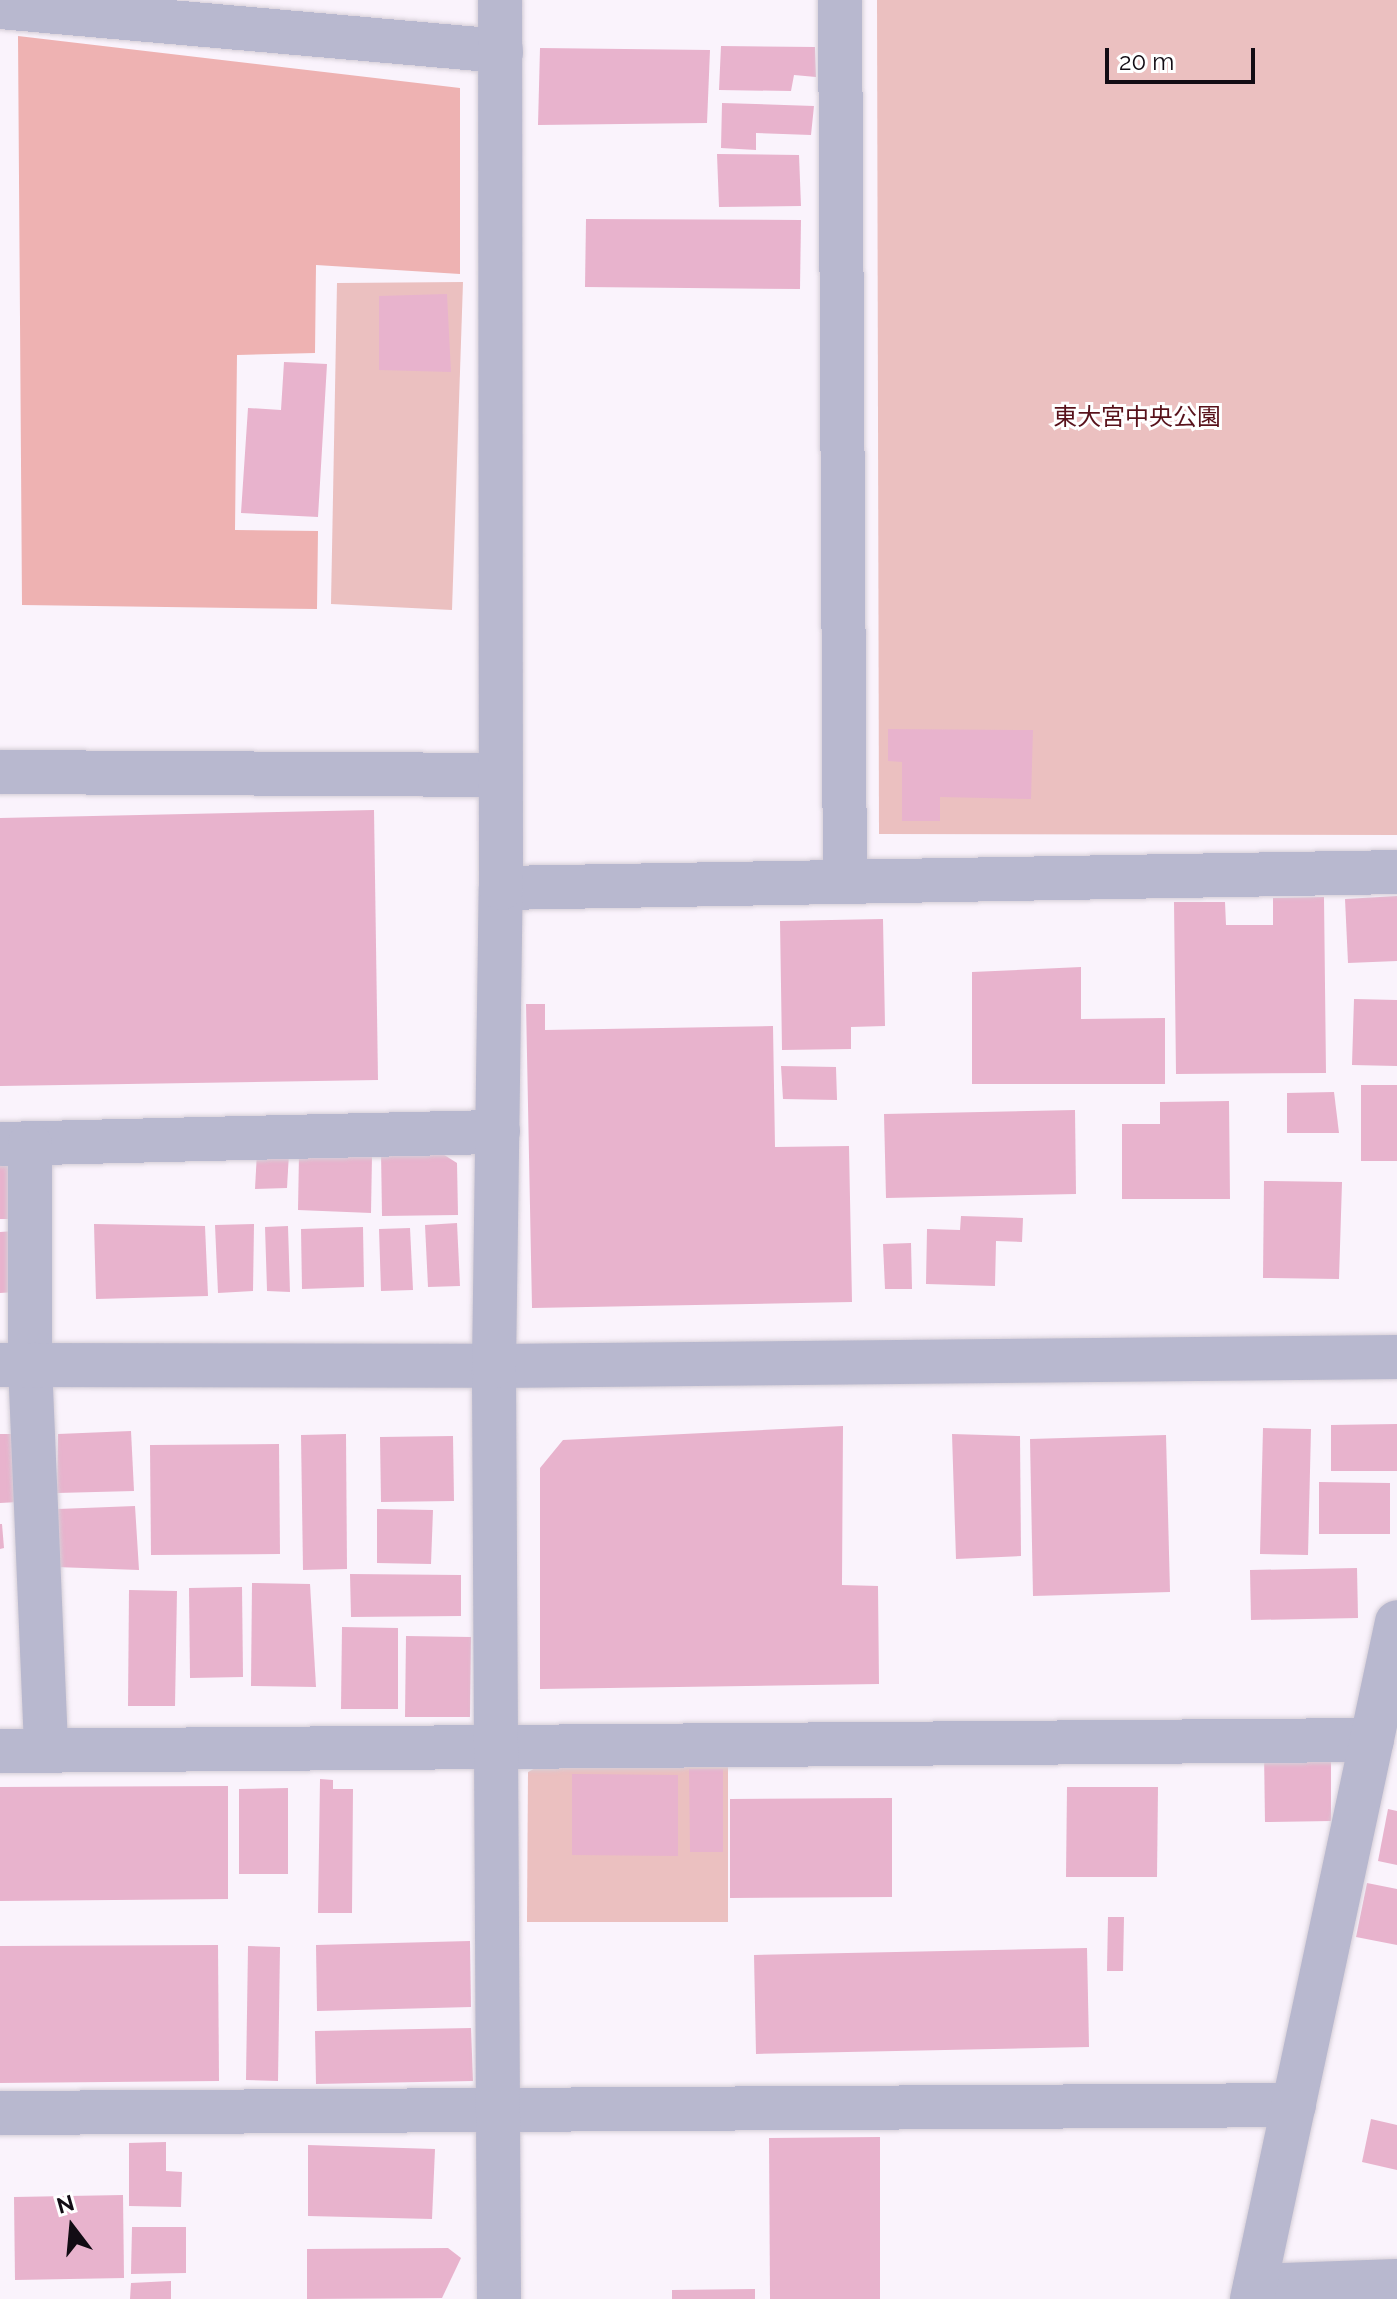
<!DOCTYPE html>
<meta charset="utf-8">
<style>
body{margin:0}
#map{position:relative;width:1397px;height:2299px;overflow:hidden;background:#faf3fc;font-family:Raleway,"Noto Sans JP",sans-serif}
div>[style]{position:absolute}
.green>*{inset:0;background:#ebc0c0}
.forest>*{inset:0;background:#eeb2b2}
.building>*{inset:0;background:#e8b3cd}
.roads{filter:drop-shadow(0 0 2px #d5ced7) drop-shadow(0 0 2px #d5ced7)}
.minor>*{height:44px;margin:-22px;padding:0 22px;transform-origin:22px;border-radius:22px;background:#b8b8cf}
span{translate:-50% -50%;white-space:nowrap;text-align:center;line-height:1.15;-webkit-text-stroke:6px #fff;paint-order:stroke}
.park-label{font-size:24px;color:#58121b}
.north{position:absolute;left:32px;top:2187px;width:80px;height:80px;-webkit-text-stroke:6px #fff;paint-order:stroke;rotate:344deg;font-size:22px;font-weight:700;line-height:32px;text-align:center;color:#120c14}
.north::after{content:'';display:block;margin:auto;width:28px;height:36px;background:#120c14;clip-path:polygon(50% 0,100% 100%,50% 72%,0 100%)}
.scale{position:absolute;left:1105px;top:48px;width:150px;height:36px;box-sizing:border-box;border:4px solid #120c14;border-top:0;padding-left:10px;font-size:24px;line-height:28px;white-space:nowrap;color:#120c14;-webkit-text-stroke:6px #fff;paint-order:stroke}
</style>
<div id="map">
<div class="green">
<div style="clip-path:polygon(877px 0,1397px 0,1397px 835px,879px 834px)"></div>
<div style="clip-path:polygon(463px 282px,452px 610px,331px 604px,337px 283px)"></div>
<div style="clip-path:polygon(728px 1757px,728px 1922px,527px 1922px,528px 1772px,543px 1764px)"></div>
</div>
<div class="forest">
<div style="clip-path:polygon(18px 36px,460px 88px,460px 274px,316px 265px,315px 353px,237px 355px,235px 530px,318px 531px,317px 609px,22px 605px)"></div>
</div>
<div class="building">
<div style="clip-path:polygon(721px 46px,815px 47px,816px 77px,794px 75px,791px 91px,719px 90px)"></div>
<div style="clip-path:polygon(540px 48px,710px 50px,707px 123px,538px 125px)"></div>
<div style="clip-path:polygon(722px 103px,814px 106px,811px 135px,756px 133px,756px 150px,721px 148px)"></div>
<div style="clip-path:polygon(717px 154px,799px 155px,801px 206px,719px 207px)"></div>
<div style="clip-path:polygon(586px 219px,801px 220px,800px 289px,585px 287px)"></div>
<div style="clip-path:polygon(447px 294px,451px 372px,379px 370px,379px 296px)"></div>
<div style="clip-path:polygon(284px 362px,327px 364px,318px 517px,241px 513px,248px 408px,281px 410px)"></div>
<div style="clip-path:polygon(888px 729px,1033px 730px,1031px 799px,940px 797px,940px 821px,902px 821px,902px 762px,888px 761px)"></div>
<div style="clip-path:polygon(374px 810px,378px 1080px,0 1086px,0 818px)"></div>
<div style="clip-path:polygon(1397px 896px,1397px 961px,1348px 963px,1345px 899px)"></div>
<div style="clip-path:polygon(1324px 897px,1326px 1073px,1176px 1074px,1174px 902px,1225px 902px,1226px 925px,1273px 925px,1273px 898px)"></div>
<div style="clip-path:polygon(883px 919px,885px 1026px,851px 1027px,851px 1049px,782px 1050px,780px 921px)"></div>
<div style="clip-path:polygon(1081px 967px,1081px 1019px,1165px 1018px,1165px 1084px,972px 1084px,972px 972px)"></div>
<div style="clip-path:polygon(1354px 999px,1397px 1000px,1397px 1066px,1352px 1065px)"></div>
<div style="clip-path:polygon(526px 1004px,545px 1004px,545px 1030px,773px 1026px,775px 1147px,849px 1146px,852px 1302px,532px 1308px)"></div>
<div style="clip-path:polygon(781px 1066px,836px 1067px,837px 1100px,783px 1099px)"></div>
<div style="clip-path:polygon(1361px 1085px,1397px 1085px,1397px 1161px,1361px 1161px)"></div>
<div style="clip-path:polygon(1334px 1092px,1339px 1133px,1287px 1133px,1287px 1093px)"></div>
<div style="clip-path:polygon(1229px 1101px,1230px 1199px,1122px 1199px,1122px 1124px,1160px 1124px,1160px 1102px)"></div>
<div style="clip-path:polygon(1075px 1110px,1076px 1194px,886px 1198px,884px 1114px)"></div>
<div style="clip-path:polygon(438px 1151px,457px 1163px,458px 1215px,382px 1216px,381px 1152px)"></div>
<div style="clip-path:polygon(0 1152px,16px 1152px,17px 1219px,0 1219px)"></div>
<div style="clip-path:polygon(257px 1152px,289px 1153px,287px 1188px,255px 1189px)"></div>
<div style="clip-path:polygon(299px 1154px,372px 1155px,371px 1213px,298px 1210px)"></div>
<div style="clip-path:polygon(1264px 1181px,1342px 1182px,1339px 1279px,1263px 1278px)"></div>
<div style="clip-path:polygon(961px 1216px,1023px 1218px,1022px 1242px,996px 1241px,995px 1286px,926px 1284px,927px 1229px,960px 1230px)"></div>
<div style="clip-path:polygon(457px 1223px,460px 1286px,428px 1287px,425px 1225px)"></div>
<div style="clip-path:polygon(94px 1224px,205px 1226px,208px 1296px,96px 1299px)"></div>
<div style="clip-path:polygon(254px 1224px,253px 1291px,218px 1293px,215px 1225px)"></div>
<div style="clip-path:polygon(288px 1226px,290px 1292px,267px 1291px,265px 1227px)"></div>
<div style="clip-path:polygon(363px 1227px,364px 1287px,302px 1289px,301px 1229px)"></div>
<div style="clip-path:polygon(410px 1228px,413px 1290px,381px 1291px,379px 1229px)"></div>
<div style="clip-path:polygon(15px 1231px,16px 1292px,0 1293px,0 1232px)"></div>
<div style="clip-path:polygon(911px 1243px,912px 1289px,885px 1289px,883px 1244px)"></div>
<div style="clip-path:polygon(1397px 1424px,1397px 1471px,1331px 1471px,1331px 1425px)"></div>
<div style="clip-path:polygon(843px 1426px,842px 1585px,878px 1586px,879px 1684px,540px 1689px,540px 1468px,563px 1440px)"></div>
<div style="clip-path:polygon(1263px 1428px,1311px 1429px,1308px 1555px,1260px 1554px)"></div>
<div style="clip-path:polygon(131px 1431px,134px 1491px,57px 1493px,58px 1434px)"></div>
<div style="clip-path:polygon(0 1434px,16px 1434px,18px 1502px,0 1503px)"></div>
<div style="clip-path:polygon(346px 1434px,347px 1569px,303px 1570px,301px 1435px)"></div>
<div style="clip-path:polygon(952px 1434px,1020px 1436px,1021px 1556px,956px 1559px)"></div>
<div style="clip-path:polygon(1166px 1435px,1170px 1592px,1033px 1596px,1030px 1439px)"></div>
<div style="clip-path:polygon(453px 1436px,454px 1501px,381px 1502px,380px 1437px)"></div>
<div style="clip-path:polygon(279px 1444px,280px 1554px,151px 1555px,150px 1445px)"></div>
<div style="clip-path:polygon(1319px 1482px,1390px 1483px,1390px 1534px,1319px 1534px)"></div>
<div style="clip-path:polygon(135px 1506px,139px 1570px,56px 1567px,58px 1509px)"></div>
<div style="clip-path:polygon(377px 1509px,433px 1510px,431px 1564px,377px 1563px)"></div>
<div style="clip-path:polygon(0 1524px,2px 1524px,4px 1548px,0 1549px)"></div>
<div style="clip-path:polygon(1357px 1568px,1358px 1618px,1251px 1620px,1250px 1570px)"></div>
<div style="clip-path:polygon(350px 1574px,461px 1575px,461px 1616px,351px 1617px)"></div>
<div style="clip-path:polygon(252px 1583px,310px 1584px,316px 1687px,251px 1686px)"></div>
<div style="clip-path:polygon(242px 1587px,243px 1677px,190px 1678px,189px 1588px)"></div>
<div style="clip-path:polygon(129px 1590px,177px 1591px,175px 1706px,128px 1706px)"></div>
<div style="clip-path:polygon(342px 1627px,398px 1628px,398px 1709px,341px 1709px)"></div>
<div style="clip-path:polygon(406px 1636px,471px 1637px,470px 1717px,405px 1717px)"></div>
<div style="clip-path:polygon(1331px 1750px,1331px 1821px,1265px 1822px,1264px 1751px)"></div>
<div style="clip-path:polygon(689px 1769px,723px 1769px,723px 1852px,690px 1852px)"></div>
<div style="clip-path:polygon(572px 1774px,678px 1775px,678px 1856px,572px 1855px)"></div>
<div style="clip-path:polygon(320px 1779px,333px 1780px,333px 1789px,353px 1789px,352px 1913px,318px 1913px)"></div>
<div style="clip-path:polygon(228px 1786px,228px 1899px,0 1901px,0 1787px)"></div>
<div style="clip-path:polygon(1067px 1787px,1158px 1787px,1157px 1877px,1066px 1877px)"></div>
<div style="clip-path:polygon(288px 1788px,288px 1874px,239px 1874px,239px 1789px)"></div>
<div style="clip-path:polygon(892px 1798px,892px 1897px,730px 1898px,730px 1799px)"></div>
<div style="clip-path:polygon(1388px 1809px,1397px 1811px,1397px 1865px,1378px 1861px)"></div>
<div style="clip-path:polygon(1367px 1883px,1397px 1889px,1397px 1945px,1356px 1937px)"></div>
<div style="clip-path:polygon(1108px 1917px,1124px 1917px,1123px 1971px,1107px 1971px)"></div>
<div style="clip-path:polygon(470px 1941px,471px 2007px,317px 2011px,316px 1945px)"></div>
<div style="clip-path:polygon(218px 1945px,219px 2081px,0 2083px,0 1946px)"></div>
<div style="clip-path:polygon(248px 1946px,280px 1947px,278px 2081px,246px 2080px)"></div>
<div style="clip-path:polygon(1087px 1948px,1089px 2047px,756px 2054px,754px 1955px)"></div>
<div style="clip-path:polygon(471px 2028px,473px 2081px,316px 2084px,315px 2031px)"></div>
<div style="clip-path:polygon(1371px 2119px,1397px 2125px,1397px 2170px,1362px 2162px)"></div>
<div style="clip-path:polygon(880px 2137px,880px 2299px,770px 2299px,769px 2138px)"></div>
<div style="clip-path:polygon(166px 2142px,166px 2171px,182px 2172px,181px 2207px,129px 2206px,129px 2143px)"></div>
<div style="clip-path:polygon(308px 2145px,435px 2149px,432px 2219px,308px 2216px)"></div>
<div style="clip-path:polygon(123px 2195px,124px 2278px,15px 2280px,14px 2197px)"></div>
<div style="clip-path:polygon(132px 2227px,186px 2227px,186px 2273px,131px 2274px)"></div>
<div style="clip-path:polygon(448px 2248px,461px 2258px,442px 2298px,307px 2299px,307px 2249px)"></div>
<div style="clip-path:polygon(171px 2281px,171px 2299px,130px 2299px,131px 2283px)"></div>
<div style="clip-path:polygon(755px 2289px,755px 2299px,672px 2299px,672px 2290px)"></div>
</div>
<div class="roads">
<div class="minor">
<div style="left:840px;top:0;width:882px;rotate:89.68deg"></div>
<div style="left:0;top:7px;width:503px;rotate:5.02deg"></div>
<div style="left:0;top:772px;width:500px;rotate:0.34deg"></div>
<div style="left:501px;top:888px;width:896px;rotate:-1.02deg"></div>
<div style="left:1px;top:1144px;width:497px;rotate:-1.4deg"></div>
<div style="left:30px;top:1144px;width:220px;rotate:90deg"></div>
<div style="left:30px;top:1364px;width:386px;rotate:87.6deg"></div>
<div style="left:0;top:1365px;width:494px;rotate:0.1deg"></div>
<div style="left:494px;top:1366px;width:903px;rotate:-0.57deg"></div>
<div style="left:0;top:1751px;width:1372px;rotate:-0.46deg"></div>
<div style="left:0;top:2113px;width:1294px;rotate:-0.35deg"></div>
<div style="left:1255px;top:2286px;width:142px;rotate:-2deg"></div>
<div style="left:499px;top:2299px;width:933px;rotate:-90.31deg"></div>
<div style="left:494px;top:1366px;width:478px;rotate:-89.2deg"></div>
<div style="left:501px;top:888px;width:888px;rotate:-90.06deg"></div>
<div style="left:1252px;top:2299px;width:692px;rotate:-77.91deg"></div>
</div>
</div>
<div class="park-label">
<span style="left:1137px;top:417px">東大宮中央公園</span>
</div>
<div class="north">N</div>
<div class="scale">20 m</div>
</div>
